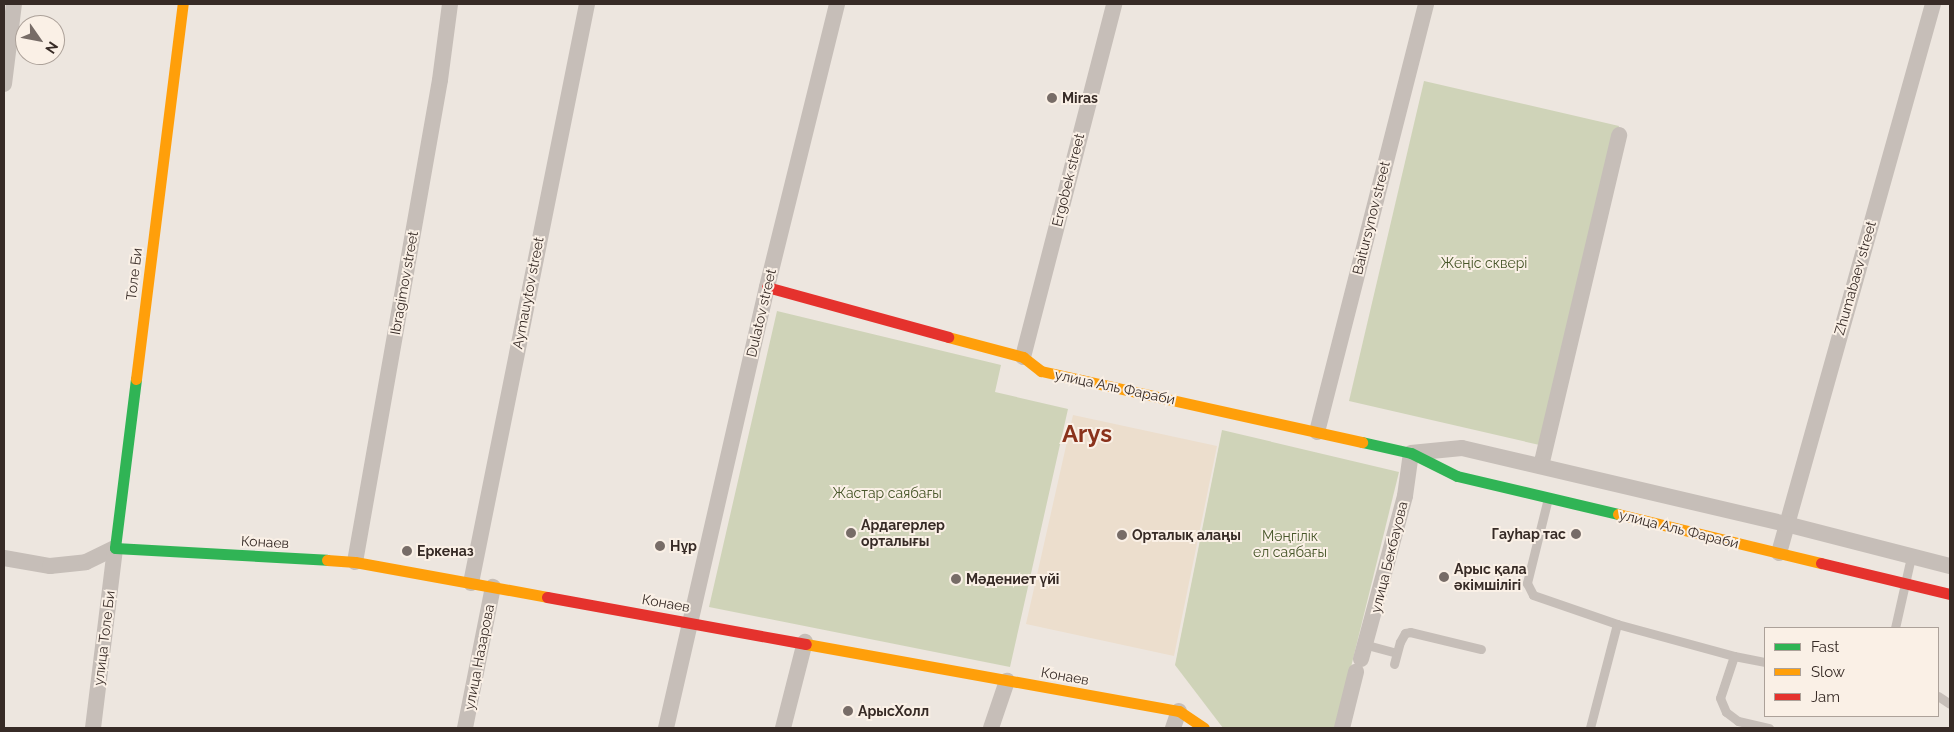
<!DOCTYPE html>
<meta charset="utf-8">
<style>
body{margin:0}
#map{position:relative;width:1954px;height:732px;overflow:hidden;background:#ede6df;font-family:Raleway,sans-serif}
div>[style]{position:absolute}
.green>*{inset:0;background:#cfd3b8}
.plaza>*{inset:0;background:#ecdecd}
.lane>*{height:9px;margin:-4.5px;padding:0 4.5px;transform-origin:4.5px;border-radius:4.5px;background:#c6beb8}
.street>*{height:16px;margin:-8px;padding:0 8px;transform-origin:8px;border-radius:8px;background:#c6beb8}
.fast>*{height:11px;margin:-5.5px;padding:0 5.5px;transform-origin:5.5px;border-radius:5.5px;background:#30b455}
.slow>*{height:11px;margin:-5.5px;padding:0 5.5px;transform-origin:5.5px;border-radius:5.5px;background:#ff9f0a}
.jam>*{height:11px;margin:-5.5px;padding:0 5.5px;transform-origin:5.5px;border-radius:5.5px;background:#e5322d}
.dots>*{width:14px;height:14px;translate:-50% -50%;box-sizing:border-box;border:2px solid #faf0e6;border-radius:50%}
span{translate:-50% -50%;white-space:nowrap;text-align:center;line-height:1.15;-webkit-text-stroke:4px #faf0e6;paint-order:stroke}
.poi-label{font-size:14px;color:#372b26;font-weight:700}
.left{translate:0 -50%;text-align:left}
.right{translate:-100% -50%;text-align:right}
.street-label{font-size:14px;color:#372b26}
.park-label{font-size:14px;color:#475629}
.town-label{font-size:24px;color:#8a321b;font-weight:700}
.frame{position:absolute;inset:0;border:5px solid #372b26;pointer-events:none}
.legend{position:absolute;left:1764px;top:627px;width:175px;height:90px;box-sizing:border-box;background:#faf0e6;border:1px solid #aca199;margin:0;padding:6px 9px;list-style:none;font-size:15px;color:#372b26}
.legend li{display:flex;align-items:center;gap:10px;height:25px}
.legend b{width:25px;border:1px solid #aca199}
.north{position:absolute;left:15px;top:15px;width:50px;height:50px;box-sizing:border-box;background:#faf0e6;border:1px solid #aca199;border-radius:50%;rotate:123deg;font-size:14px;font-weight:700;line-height:20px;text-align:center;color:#372b26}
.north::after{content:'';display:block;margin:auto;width:18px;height:22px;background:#776c67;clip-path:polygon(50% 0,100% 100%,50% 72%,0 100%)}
</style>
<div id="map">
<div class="green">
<div style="clip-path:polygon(1424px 81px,1619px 126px,1544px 446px,1349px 401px)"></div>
<div style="clip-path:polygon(777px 311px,1001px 365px,995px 392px,1068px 409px,1010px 667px,709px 607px)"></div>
<div style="clip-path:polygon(1222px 430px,1399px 472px,1336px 728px,1223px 728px,1175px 665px)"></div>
</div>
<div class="plaza">
<div style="clip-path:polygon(1073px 415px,1217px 446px,1174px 656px,1026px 624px)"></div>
</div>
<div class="lane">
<div style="left:1548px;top:498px;width:88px;rotate:103.9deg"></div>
<div style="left:1527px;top:583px;width:13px;rotate:63deg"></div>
<div style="left:1533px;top:595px;width:89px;rotate:19deg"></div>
<div style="left:1617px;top:624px;width:107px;rotate:104.6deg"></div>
<div style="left:1617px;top:624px;width:121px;rotate:15.3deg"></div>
<div style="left:1734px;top:656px;width:44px;rotate:108.4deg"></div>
<div style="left:1720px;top:698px;width:15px;rotate:67deg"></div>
<div style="left:1726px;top:712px;width:15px;rotate:37deg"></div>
<div style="left:1738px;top:721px;width:32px;rotate:13deg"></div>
<div style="left:1895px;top:628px;width:73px;rotate:-77.3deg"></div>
<div style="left:1367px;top:645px;width:30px;rotate:15deg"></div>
<div style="left:1734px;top:656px;width:32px;rotate:11deg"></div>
<div style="left:1394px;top:664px;width:23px;rotate:-75deg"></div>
<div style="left:1400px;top:642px;width:10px;rotate:-61deg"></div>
<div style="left:1405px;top:633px;width:5px;rotate:-11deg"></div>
<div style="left:1410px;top:632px;width:73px;rotate:13.5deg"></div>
<div style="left:1938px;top:696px;width:14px;rotate:34deg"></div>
</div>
<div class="street">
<div style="left:4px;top:84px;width:81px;rotate:-82.9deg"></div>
<div style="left:1023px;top:357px;width:365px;rotate:-75.5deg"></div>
<div style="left:1317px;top:432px;width:442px;rotate:-75.7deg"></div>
<div style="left:1541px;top:466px;width:340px;rotate:-76.7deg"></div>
<div style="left:1779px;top:553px;width:570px;rotate:-74.33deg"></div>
<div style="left:4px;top:558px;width:47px;rotate:9.9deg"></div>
<div style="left:50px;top:566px;width:36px;rotate:-6deg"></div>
<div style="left:86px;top:562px;width:32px;rotate:-26deg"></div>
<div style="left:355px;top:562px;width:489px;rotate:-80deg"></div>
<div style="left:440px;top:80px;width:77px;rotate:-82.5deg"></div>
<div style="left:471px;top:583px;width:591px;rotate:-78.67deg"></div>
<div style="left:1361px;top:659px;width:169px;rotate:-74.9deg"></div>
<div style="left:1405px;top:496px;width:43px;rotate:-82.1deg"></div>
<div style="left:1411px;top:453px;width:51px;rotate:-5.6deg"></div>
<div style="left:1462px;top:448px;width:333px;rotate:13.2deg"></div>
<div style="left:1786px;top:524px;width:169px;rotate:14.4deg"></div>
<div style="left:93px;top:728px;width:181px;rotate:-83deg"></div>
<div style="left:465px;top:728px;width:144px;rotate:-78.8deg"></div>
<div style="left:666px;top:728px;width:452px;rotate:-77.1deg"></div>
<div style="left:767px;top:287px;width:292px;rotate:-76.1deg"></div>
<div style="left:783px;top:728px;width:89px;rotate:-75.7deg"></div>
<div style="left:991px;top:728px;width:50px;rotate:-71.2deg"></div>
<div style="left:1173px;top:728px;width:18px;rotate:-71deg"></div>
<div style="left:1342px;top:728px;width:58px;rotate:-76deg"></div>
</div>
<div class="fast">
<div style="left:136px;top:379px;width:170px;rotate:97.1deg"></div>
<div style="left:115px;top:548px;width:212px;rotate:3.2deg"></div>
<div style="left:1362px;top:442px;width:50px;rotate:12.7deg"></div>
<div style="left:1411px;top:453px;width:51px;rotate:26.6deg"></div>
<div style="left:1457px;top:476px;width:165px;rotate:13.3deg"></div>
</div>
<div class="slow">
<div style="left:948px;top:337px;width:78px;rotate:14.9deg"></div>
<div style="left:1023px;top:357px;width:23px;rotate:38deg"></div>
<div style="left:1041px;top:371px;width:329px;rotate:12.5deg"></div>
<div style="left:136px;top:379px;width:378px;rotate:-82.9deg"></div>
<div style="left:1618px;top:514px;width:209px;rotate:13.6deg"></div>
<div style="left:327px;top:560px;width:28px;rotate:4deg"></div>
<div style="left:355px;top:562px;width:195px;rotate:10.3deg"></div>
<div style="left:806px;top:644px;width:379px;rotate:10.2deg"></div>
<div style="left:1179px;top:711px;width:30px;rotate:34deg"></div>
</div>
<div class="jam">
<div style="left:767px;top:287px;width:188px;rotate:15.4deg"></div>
<div style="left:1821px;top:563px;width:133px;rotate:13.5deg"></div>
<div style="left:547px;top:597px;width:263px;rotate:10.3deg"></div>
</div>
<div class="dots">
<div style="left:1052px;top:98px;background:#776c67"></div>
<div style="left:851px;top:533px;background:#776c67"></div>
<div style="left:1576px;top:534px;background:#776c67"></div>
<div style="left:1122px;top:535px;background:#776c67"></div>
<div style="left:660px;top:546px;background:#776c67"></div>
<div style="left:407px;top:551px;background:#776c67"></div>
<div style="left:1444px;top:577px;background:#776c67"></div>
<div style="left:956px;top:579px;background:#776c67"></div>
<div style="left:848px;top:711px;background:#776c67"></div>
</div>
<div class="poi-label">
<span class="left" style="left:1062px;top:98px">Miras</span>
<span class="left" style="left:861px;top:533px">Ардагерлер<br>орталығы</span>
<span class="right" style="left:1566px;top:534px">Гауһар тас</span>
<span class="left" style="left:1132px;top:535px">Орталық алаңы</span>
<span class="left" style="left:670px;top:546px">Нұр</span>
<span class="left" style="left:417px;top:551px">Еркеназ</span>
<span class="left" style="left:1454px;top:577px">Арыс қала<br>әкімшілігі</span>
<span class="left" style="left:966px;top:579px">Mәдениет үйі</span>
<span class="left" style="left:858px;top:711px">АрысХолл</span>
</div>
<div class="street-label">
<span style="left:1068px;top:180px;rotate:-76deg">Ergobek street</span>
<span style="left:1371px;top:218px;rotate:-76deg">Baitursynov street</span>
<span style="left:134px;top:274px;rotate:-83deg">Толе Би</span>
<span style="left:1855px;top:278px;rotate:-74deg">Zhumabaev street</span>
<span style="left:404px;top:283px;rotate:-80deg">Ibragimov street</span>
<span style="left:528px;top:293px;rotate:-79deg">Aymauytov street</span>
<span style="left:761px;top:313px;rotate:-77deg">Dulatov street</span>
<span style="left:1115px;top:387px;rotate:12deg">улица Аль Фараби</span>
<span style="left:1679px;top:529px;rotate:14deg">улица Аль Фараби</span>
<span style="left:265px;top:542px;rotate:3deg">Конаев</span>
<span style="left:1389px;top:557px;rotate:-76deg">улица Бекбауова</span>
<span style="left:666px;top:603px;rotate:10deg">Конаев</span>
<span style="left:104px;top:638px;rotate:-83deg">улица Толе Би</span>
<span style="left:479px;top:657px;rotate:-79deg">улица Назарова</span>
<span style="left:1065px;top:676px;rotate:10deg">Конаев</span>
</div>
<div class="park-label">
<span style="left:1484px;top:263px">Жеңіс сквері</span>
<span style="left:887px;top:493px">Жастар саябағы</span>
<span style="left:1290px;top:544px">Мәңгілік<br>ел саябағы</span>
</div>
<div class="town-label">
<span style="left:1087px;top:434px">Arys</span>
</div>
<div class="frame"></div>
<ul class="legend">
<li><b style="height:6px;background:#30b455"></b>Fast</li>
<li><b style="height:6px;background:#ff9f0a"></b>Slow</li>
<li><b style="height:6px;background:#e5322d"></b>Jam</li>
</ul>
<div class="north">N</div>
</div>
